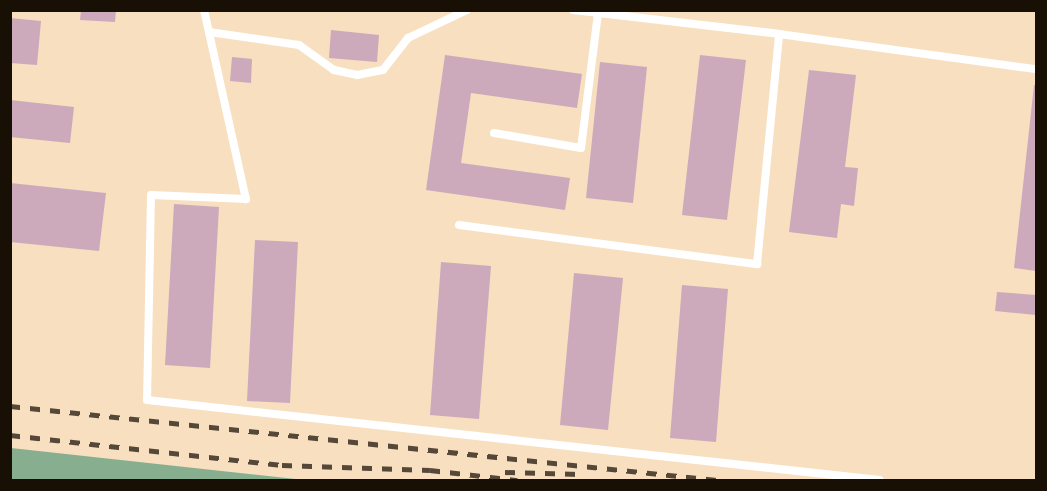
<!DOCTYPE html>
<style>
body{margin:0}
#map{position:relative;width:1047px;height:491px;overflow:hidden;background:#f7dfc0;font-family:Lora,serif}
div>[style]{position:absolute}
.forest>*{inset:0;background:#87af8f}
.building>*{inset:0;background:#cda9bc}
.lane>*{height:8px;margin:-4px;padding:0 4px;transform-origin:4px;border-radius:4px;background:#fff}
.rail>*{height:4.5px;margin-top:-2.25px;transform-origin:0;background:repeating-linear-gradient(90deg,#554838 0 10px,transparent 0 20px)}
span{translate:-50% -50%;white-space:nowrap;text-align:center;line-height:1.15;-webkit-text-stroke:5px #f7dfc0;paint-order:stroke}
.frame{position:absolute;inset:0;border:12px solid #181005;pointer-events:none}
</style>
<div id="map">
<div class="forest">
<div style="clip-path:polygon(11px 448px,305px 480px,11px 480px)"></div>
</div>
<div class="building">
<div style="clip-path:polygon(81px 10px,116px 10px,115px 22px,80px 20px)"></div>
<div style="clip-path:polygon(10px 18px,41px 21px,37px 65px,10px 63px)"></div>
<div style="clip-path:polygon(331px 30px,379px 35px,377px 62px,329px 58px)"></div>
<div style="clip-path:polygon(445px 55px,582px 74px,577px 108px,471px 93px,461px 163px,570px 178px,565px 210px,426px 190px)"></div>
<div style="clip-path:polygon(700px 55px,746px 60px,727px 220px,682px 215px)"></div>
<div style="clip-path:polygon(232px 57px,252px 59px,251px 83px,230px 81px)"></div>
<div style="clip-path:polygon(600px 62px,647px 67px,633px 203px,586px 198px)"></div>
<div style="clip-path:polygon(809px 70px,856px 75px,845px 167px,858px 168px,854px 206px,841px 204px,837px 238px,789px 232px)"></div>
<div style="clip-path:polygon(1034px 85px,1036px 85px,1036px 271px,1014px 268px)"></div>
<div style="clip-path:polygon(10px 100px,74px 107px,70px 143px,10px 137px)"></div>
<div style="clip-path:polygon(10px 183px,106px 193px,99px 251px,10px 242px)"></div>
<div style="clip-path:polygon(174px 204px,219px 207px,210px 368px,165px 365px)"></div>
<div style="clip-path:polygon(255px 240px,298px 242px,290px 403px,247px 401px)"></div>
<div style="clip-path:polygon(441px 262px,491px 266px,479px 419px,430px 415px)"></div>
<div style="clip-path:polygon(574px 273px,623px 278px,608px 430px,560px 425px)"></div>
<div style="clip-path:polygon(682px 285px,728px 289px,716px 442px,670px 438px)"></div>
<div style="clip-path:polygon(997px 292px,1036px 295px,1036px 315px,995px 311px)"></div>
</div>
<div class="lane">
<div style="left:204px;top:10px;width:194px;rotate:77.5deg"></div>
<div style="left:246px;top:199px;width:95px;rotate:-177.6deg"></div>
<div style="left:151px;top:195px;width:205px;rotate:91.1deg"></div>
<div style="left:147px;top:400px;width:737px;rotate:6.23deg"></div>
<div style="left:573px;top:10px;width:207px;rotate:6.6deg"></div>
<div style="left:779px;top:34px;width:259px;rotate:7.8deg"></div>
<div style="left:209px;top:32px;width:91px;rotate:8.2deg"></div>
<div style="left:299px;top:45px;width:43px;rotate:35.5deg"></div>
<div style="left:334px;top:70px;width:24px;rotate:12deg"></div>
<div style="left:357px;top:75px;width:26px;rotate:-11deg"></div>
<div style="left:383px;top:70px;width:41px;rotate:-52deg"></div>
<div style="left:408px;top:38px;width:65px;rotate:-25.4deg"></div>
<div style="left:494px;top:133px;width:88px;rotate:9.8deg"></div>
<div style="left:581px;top:148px;width:136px;rotate:-82.8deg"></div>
<div style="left:459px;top:225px;width:301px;rotate:7.5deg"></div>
<div style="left:757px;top:264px;width:231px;rotate:-84.5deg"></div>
</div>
<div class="rail">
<div style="left:10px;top:406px;width:711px;rotate:5.98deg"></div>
<div style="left:10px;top:435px;width:274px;rotate:6.3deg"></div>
<div style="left:282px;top:465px;width:148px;rotate:1.9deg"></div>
<div style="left:430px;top:470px;width:88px;rotate:6.6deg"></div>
<div style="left:505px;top:472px;width:75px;rotate:1.5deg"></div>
</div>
<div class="frame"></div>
</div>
